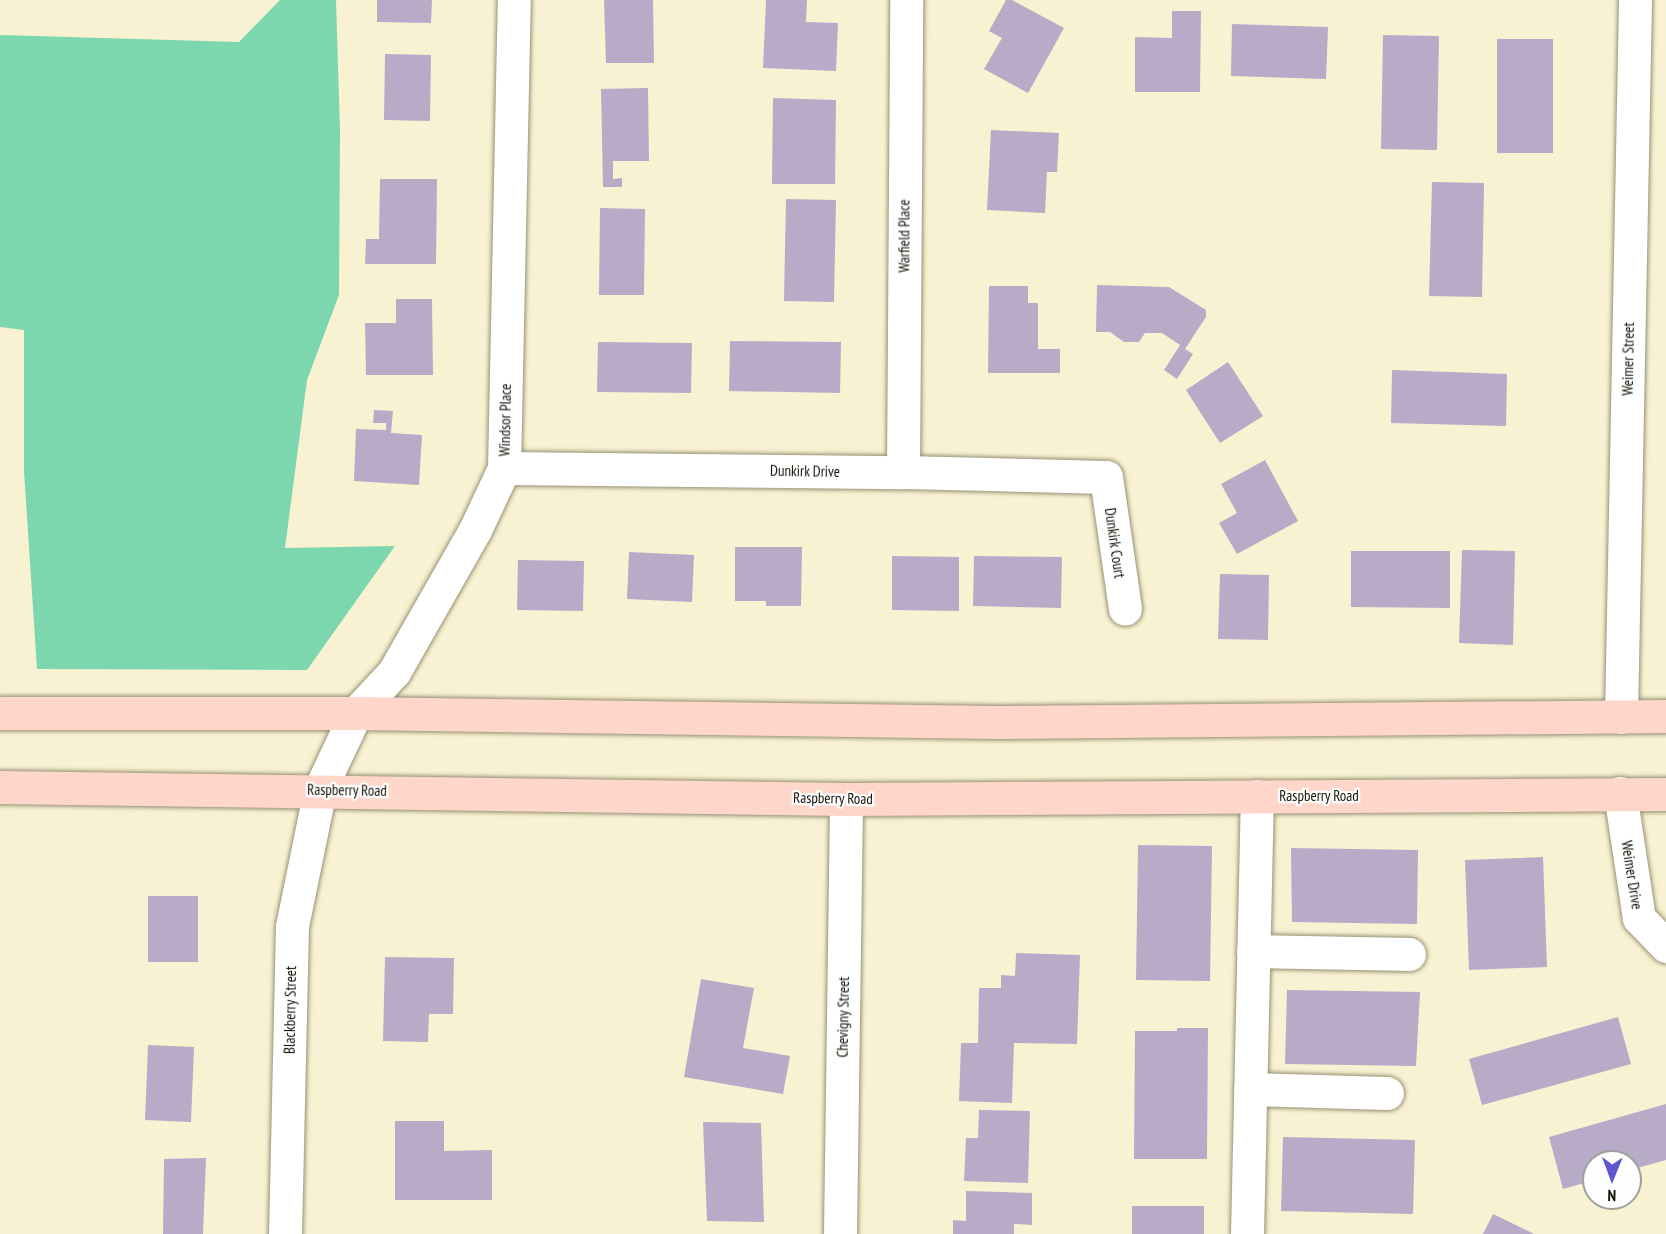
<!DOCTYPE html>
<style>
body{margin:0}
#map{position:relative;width:1666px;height:1234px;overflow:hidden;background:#f8f2d3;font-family:"PT Sans Narrow",sans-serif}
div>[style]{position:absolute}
.forest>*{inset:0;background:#7cd7af}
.building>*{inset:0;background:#b7abc7}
.roads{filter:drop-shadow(0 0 2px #979175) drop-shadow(0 0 2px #979175)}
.minor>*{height:33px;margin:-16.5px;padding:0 16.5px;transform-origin:16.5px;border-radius:16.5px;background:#fff}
.major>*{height:33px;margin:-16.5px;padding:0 16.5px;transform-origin:16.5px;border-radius:16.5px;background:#fed7ca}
span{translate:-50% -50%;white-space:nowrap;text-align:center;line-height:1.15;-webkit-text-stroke:4.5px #fefefe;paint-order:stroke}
.street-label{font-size:15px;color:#141207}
.north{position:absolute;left:1582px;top:1150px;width:60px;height:60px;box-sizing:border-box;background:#fefefe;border:2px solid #a0a09b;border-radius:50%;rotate:181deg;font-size:16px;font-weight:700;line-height:24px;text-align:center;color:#141207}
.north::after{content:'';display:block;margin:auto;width:21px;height:27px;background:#5d58d1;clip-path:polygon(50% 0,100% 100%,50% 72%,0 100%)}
</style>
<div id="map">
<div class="forest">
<div style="clip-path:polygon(280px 0,336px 0,340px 131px,339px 295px,307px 380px,285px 548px,395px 546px,307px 670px,37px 669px,24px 471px,24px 330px,0 327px,0 35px,239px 42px)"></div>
</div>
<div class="building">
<div style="clip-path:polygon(377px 0,432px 0,431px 23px,377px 22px)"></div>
<div style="clip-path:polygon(604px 0,653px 0,654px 63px,606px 63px)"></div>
<div style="clip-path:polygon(766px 0,807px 0,806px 22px,838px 23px,836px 71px,763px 68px)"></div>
<div style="clip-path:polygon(1006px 0,1012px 0,1064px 28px,1028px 93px,984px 69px,1002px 38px,989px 31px)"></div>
<div style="clip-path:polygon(1172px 11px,1201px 11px,1200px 92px,1135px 92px,1135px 37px,1172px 38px)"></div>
<div style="clip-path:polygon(1232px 24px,1328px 27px,1326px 79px,1231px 76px)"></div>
<div style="clip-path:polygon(1383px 35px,1439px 36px,1437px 150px,1381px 149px)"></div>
<div style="clip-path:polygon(1497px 39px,1553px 39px,1553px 153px,1497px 153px)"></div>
<div style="clip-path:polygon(385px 54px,431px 55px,430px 121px,384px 120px)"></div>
<div style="clip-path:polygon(648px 88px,649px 161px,613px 161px,613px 179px,622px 178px,622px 187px,603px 187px,601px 89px)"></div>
<div style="clip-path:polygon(773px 98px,836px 100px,835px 184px,772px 184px)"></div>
<div style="clip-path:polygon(991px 130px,1059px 133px,1057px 172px,1047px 172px,1045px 213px,987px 210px)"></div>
<div style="clip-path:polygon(380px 179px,437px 179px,436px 264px,365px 264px,366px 239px,379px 239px)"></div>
<div style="clip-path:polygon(1432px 182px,1484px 183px,1482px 297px,1429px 296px)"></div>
<div style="clip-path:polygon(786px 199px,836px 200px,834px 302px,784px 301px)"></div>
<div style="clip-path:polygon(600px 208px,645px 209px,644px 295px,599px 295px)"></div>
<div style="clip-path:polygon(1097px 285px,1169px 287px,1206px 310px,1206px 317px,1185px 349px,1193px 354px,1177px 379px,1164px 370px,1180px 345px,1162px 333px,1145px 333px,1139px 342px,1124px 342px,1110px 332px,1096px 332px)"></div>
<div style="clip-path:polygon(989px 286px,1028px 286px,1028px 303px,1038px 303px,1038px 349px,1060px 349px,1060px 373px,988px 373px)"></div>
<div style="clip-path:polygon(396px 299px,432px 299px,433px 375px,366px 375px,365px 323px,396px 323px)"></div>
<div style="clip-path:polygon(730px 341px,841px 342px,840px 393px,729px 391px)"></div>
<div style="clip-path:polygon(598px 342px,692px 343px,691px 393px,597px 392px)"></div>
<div style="clip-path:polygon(1228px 362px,1263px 416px,1220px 443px,1186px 390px)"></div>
<div style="clip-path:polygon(1392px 370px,1507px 374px,1506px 426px,1391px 423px)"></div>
<div style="clip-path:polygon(374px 410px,393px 411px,391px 433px,422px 435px,419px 485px,354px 481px,356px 429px,386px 430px,386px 423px,373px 423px)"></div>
<div style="clip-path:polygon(1265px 460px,1298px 521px,1237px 554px,1219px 523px,1237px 513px,1221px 484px)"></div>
<div style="clip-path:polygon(735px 547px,802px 547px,801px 606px,766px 606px,766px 601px,735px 601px)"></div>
<div style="clip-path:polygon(1462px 550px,1515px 551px,1513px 645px,1459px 643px)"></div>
<div style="clip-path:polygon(1351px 551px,1450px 551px,1450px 608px,1351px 607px)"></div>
<div style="clip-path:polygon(629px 552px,694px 555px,692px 602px,627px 599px)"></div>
<div style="clip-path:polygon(892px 556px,959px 557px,959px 611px,892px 610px)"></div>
<div style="clip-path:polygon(974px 556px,1062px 557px,1061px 608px,973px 606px)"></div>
<div style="clip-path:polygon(518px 560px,584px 561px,583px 611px,517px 610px)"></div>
<div style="clip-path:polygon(1220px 574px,1269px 575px,1268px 640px,1218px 639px)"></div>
<div style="clip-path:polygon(1138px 845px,1212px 846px,1210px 981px,1136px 980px)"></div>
<div style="clip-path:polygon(1291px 848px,1418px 850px,1417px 924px,1292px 922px)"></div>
<div style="clip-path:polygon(1543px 857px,1547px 967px,1469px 970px,1465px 860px)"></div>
<div style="clip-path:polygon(148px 896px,198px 896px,198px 962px,148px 962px)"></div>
<div style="clip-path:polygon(1016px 953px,1080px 955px,1077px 1044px,1014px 1043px,1012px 1103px,959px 1101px,961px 1043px,978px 1043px,979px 988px,1001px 988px,1001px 975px,1015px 976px)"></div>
<div style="clip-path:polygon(385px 957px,454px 958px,453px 1014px,429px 1014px,428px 1042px,383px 1041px)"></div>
<div style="clip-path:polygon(701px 979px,754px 988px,743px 1048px,790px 1056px,783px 1094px,684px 1077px)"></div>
<div style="clip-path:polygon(1287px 990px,1420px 992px,1416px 1066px,1285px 1064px)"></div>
<div style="clip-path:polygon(1618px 1017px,1631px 1064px,1482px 1105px,1469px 1059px)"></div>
<div style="clip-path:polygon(1177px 1028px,1208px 1028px,1207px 1159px,1134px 1159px,1135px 1031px,1177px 1031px)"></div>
<div style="clip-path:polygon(148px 1045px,194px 1047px,191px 1122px,145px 1120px)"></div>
<div style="clip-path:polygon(1666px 1104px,1666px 1160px,1630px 1170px,1630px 1162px,1594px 1162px,1594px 1180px,1563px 1189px,1549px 1137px)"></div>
<div style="clip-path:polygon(979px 1110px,1030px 1111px,1028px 1183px,964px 1181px,966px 1138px,978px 1138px)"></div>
<div style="clip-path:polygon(395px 1121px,444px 1121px,444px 1151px,492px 1150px,492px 1200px,395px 1200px)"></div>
<div style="clip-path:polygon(703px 1122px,761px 1123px,764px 1222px,707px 1221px)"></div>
<div style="clip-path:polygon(1283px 1137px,1415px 1140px,1413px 1214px,1281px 1211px)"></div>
<div style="clip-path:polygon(206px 1158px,203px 1234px,163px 1234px,164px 1159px)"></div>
<div style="clip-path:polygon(966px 1191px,1032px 1193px,1032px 1225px,1014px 1224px,1014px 1234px,953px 1234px,953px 1220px,966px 1221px)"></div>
<div style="clip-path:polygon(1132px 1206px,1204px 1206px,1204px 1234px,1132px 1234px)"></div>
<div style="clip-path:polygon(1493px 1214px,1534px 1234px,1483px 1234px)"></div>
</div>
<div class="roads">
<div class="minor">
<div style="left:504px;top:468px;width:399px;rotate:0.6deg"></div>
<div style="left:903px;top:472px;width:203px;rotate:1.4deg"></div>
<div style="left:1106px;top:477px;width:133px;rotate:81.8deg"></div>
<div style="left:903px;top:472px;width:472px;rotate:-89.6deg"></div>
<div style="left:1621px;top:717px;width:717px;rotate:-88.88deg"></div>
<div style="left:1620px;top:793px;width:126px;rotate:81.4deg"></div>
<div style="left:1639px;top:918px;width:39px;rotate:46deg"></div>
<div style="left:1253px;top:951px;width:156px;rotate:1.1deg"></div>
<div style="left:1250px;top:1089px;width:137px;rotate:1.7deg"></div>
<div style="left:285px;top:1234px;width:308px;rotate:-88.7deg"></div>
<div style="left:292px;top:926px;width:140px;rotate:-78.4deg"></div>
<div style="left:320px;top:789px;width:84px;rotate:-64.7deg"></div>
<div style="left:356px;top:713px;width:56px;rotate:-47.2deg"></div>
<div style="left:394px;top:672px;width:163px;rotate:-60.3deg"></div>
<div style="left:475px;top:530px;width:68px;rotate:-64.9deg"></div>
<div style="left:504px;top:468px;width:468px;rotate:-88.8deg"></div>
<div style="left:840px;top:1234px;width:435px;rotate:-89.2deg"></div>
<div style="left:1247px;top:1234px;width:438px;rotate:-88.7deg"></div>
</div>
<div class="major">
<div style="left:0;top:713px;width:356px"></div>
<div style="left:356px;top:713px;width:639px;rotate:0.81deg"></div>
<div style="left:995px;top:722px;width:671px;rotate:-0.51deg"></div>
<div style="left:0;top:787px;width:846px;rotate:0.81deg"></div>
<div style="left:846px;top:799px;width:820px;rotate:-0.35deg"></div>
</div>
</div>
<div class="street-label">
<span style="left:904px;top:236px;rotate:-90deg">Warfield Place</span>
<span style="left:1628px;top:359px;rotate:-89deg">Weimer Street</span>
<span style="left:505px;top:420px;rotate:-89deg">Windsor Place</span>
<span style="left:805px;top:471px;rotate:1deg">Dunkirk Drive</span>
<span style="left:1115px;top:543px;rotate:82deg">Dunkirk Court</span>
<span style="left:347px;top:790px;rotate:1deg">Raspberry Road</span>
<span style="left:1319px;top:796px">Raspberry Road</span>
<span style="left:833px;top:798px;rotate:1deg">Raspberry Road</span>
<span style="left:1632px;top:875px;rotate:81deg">Weimer Drive</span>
<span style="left:290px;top:1010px;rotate:-89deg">Blackberry Street</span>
<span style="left:843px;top:1017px;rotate:-89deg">Chevigny Street</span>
</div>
<div class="north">N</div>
</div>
